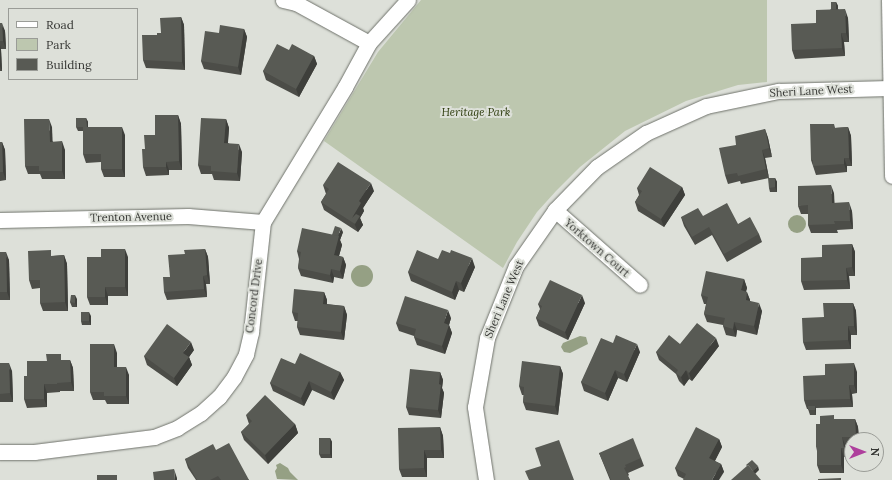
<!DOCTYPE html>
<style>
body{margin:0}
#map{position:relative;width:892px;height:480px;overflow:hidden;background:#dde0d9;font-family:Lora,serif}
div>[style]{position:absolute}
.green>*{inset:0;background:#bdc7af}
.water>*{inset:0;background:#95a084}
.round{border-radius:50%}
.roads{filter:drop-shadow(0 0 1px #6f726b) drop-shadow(0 0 1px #6f726b)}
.street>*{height:15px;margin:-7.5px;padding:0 7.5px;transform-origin:7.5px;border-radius:7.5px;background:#fff}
.wall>*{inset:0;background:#4c4d48}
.shaded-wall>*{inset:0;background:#3e3f3b}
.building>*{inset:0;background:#585a54}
span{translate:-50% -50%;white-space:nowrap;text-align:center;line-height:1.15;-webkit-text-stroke:4px #dde0d9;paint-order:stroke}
.street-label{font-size:11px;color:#363734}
.park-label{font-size:11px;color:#2d3b0c;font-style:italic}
.legend{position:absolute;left:8px;top:8px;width:130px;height:72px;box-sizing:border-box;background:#dde0d9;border:1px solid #9a9c97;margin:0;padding:5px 7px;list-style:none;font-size:12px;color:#363734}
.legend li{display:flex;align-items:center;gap:8px;height:20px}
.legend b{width:20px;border:1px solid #9a9c97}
.north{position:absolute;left:844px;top:432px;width:40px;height:40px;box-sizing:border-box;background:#dde0d9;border:1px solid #9a9c97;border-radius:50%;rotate:90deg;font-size:11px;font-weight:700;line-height:16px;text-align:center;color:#363734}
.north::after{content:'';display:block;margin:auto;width:14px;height:18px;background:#ae3f9c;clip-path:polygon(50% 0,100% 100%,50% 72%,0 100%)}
</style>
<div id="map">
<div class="green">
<div style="clip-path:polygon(421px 0,767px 0,767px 82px,738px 85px,686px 101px,625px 131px,580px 167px,556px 191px,537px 212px,517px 242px,503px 268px,324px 141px,378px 52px)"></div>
</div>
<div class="water">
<div class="round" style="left:788px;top:215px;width:18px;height:18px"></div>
<div class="round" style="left:351px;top:265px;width:22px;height:22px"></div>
<div style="clip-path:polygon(580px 336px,586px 337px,588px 344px,570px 353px,564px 352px,561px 347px,563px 343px)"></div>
<div style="clip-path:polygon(280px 463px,288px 468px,290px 472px,298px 480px,277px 479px,275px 471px,277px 468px,276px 465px)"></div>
</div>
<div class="roads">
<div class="street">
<div style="left:283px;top:0;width:13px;rotate:13deg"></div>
<div style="left:296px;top:3px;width:83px;rotate:28.7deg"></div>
<div style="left:889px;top:0;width:176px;rotate:89deg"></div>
<div style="left:555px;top:210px;width:113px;rotate:41.4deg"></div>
<div style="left:0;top:220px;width:188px;rotate:-1.2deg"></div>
<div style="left:188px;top:216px;width:75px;rotate:4.6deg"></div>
<div style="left:0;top:452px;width:34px"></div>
<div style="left:34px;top:452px;width:121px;rotate:-7.1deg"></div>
<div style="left:154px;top:437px;width:25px;rotate:-21deg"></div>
<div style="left:177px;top:428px;width:28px;rotate:-32deg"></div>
<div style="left:201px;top:413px;width:24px;rotate:-42deg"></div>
<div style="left:219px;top:397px;width:25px;rotate:-53deg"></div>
<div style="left:234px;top:377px;width:26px;rotate:-62deg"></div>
<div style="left:246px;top:354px;width:23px;rotate:-77deg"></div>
<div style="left:251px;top:332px;width:111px;rotate:-83.8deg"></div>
<div style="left:263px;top:222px;width:158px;rotate:-58.7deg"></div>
<div style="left:345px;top:87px;width:50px;rotate:-61.4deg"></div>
<div style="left:369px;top:43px;width:58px;rotate:-47.8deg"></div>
<div style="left:486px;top:480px;width:74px;rotate:-98.6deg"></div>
<div style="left:475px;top:407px;width:70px;rotate:-80.1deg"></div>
<div style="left:487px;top:338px;width:78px;rotate:-68.1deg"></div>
<div style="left:516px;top:266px;width:68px;rotate:-55.1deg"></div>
<div style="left:555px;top:210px;width:60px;rotate:-45.7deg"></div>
<div style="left:597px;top:167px;width:60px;rotate:-34.8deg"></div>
<div style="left:646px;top:133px;width:66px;rotate:-24.2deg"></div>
<div style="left:706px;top:106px;width:74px;rotate:-11.8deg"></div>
<div style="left:778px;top:91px;width:111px;rotate:-1.5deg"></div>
</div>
</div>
<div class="wall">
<div style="clip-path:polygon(836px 2px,838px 6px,838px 9px,848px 18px,849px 42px,844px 42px,845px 56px,795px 59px,792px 50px,816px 23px,831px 9px)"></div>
<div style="clip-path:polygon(181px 17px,184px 25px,185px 70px,146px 68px,143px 60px,161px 33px)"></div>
<div style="clip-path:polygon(0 23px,5px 31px,6px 49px,1px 49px,2px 71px,0 71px)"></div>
<div style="clip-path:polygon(244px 29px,247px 37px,241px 75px,204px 69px,201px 61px,219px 33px)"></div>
<div style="clip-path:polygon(289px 50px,314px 56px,317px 64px,299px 97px,266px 80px,263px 71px)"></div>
<div style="clip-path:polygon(178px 115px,181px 124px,182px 170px,169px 170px,169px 175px,146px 176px,143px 167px,145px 149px,155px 135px)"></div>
<div style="clip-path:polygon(86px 118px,88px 122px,88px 127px,125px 135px,125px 177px,104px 177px,101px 169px,101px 162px,86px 163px,83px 154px,83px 131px,78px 131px,76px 127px)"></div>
<div style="clip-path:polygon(226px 119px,229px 128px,228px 143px,242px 152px,240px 181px,214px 180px,212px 174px,201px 174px,198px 165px)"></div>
<div style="clip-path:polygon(834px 124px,835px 128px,848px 127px,851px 136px,852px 166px,847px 166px,847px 172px,816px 175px,811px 160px)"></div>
<div style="clip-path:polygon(52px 127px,52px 141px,65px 150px,65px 179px,42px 179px,40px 174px,28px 174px,25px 166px)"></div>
<div style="clip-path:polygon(765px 129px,768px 138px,772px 157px,765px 158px,769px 178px,741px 184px,740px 181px,728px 184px,725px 175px,736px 145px)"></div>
<div style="clip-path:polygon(0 142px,2px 142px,5px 150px,6px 180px,0 181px)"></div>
<div style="clip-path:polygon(775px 178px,777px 182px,777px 192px,770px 192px,769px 188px)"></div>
<div style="clip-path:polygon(323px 185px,374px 191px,363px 208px,364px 211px,360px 218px,363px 225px,358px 232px,324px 210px,321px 202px,326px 194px)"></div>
<div style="clip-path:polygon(682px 187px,685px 195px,664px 227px,638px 211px,635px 202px,639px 195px,637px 188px)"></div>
<div style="clip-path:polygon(834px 193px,834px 203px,852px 211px,853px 229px,837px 230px,838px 233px,811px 233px,808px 225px,808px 214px,801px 214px,798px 206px)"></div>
<div style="clip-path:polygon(703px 216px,738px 224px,759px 234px,762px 242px,727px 262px,712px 235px,695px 245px,684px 226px,681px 217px)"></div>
<div style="clip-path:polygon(343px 232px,340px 240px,342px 245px,339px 256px,343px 257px,346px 265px,343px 279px,334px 277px,333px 283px,301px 276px,298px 268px,299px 259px,297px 251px,332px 235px)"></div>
<div style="clip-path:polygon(852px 244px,855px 252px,855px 276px,849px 276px,850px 289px,804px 290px,801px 281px,822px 257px)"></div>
<div style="clip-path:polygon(205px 249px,208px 257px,210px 284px,206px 284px,207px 297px,167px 300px,164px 292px,170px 277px,185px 254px)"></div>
<div style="clip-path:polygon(0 252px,9px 260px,10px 300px,0 300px)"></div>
<div style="clip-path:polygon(64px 255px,67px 264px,68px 311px,43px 311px,40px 303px,40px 288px,32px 289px,29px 280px,53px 256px)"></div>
<div style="clip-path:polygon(128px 257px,128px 296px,108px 296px,108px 305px,90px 305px,87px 297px)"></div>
<div style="clip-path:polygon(438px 259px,475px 267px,464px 292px,459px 290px,455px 300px,411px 281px,408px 272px)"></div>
<div style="clip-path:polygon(744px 279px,747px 288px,746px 291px,750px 300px,750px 301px,762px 311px,757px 335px,737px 330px,736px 337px,726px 335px,723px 326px,723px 325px,707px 322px,704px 314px,706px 304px,704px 304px,701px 295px)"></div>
<div style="clip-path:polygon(324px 292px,327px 300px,327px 304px,344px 306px,347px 315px,344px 340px,300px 335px,297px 327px,298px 321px,295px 321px,292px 312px)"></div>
<div style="clip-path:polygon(77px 299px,77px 307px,72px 307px,70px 302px)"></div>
<div style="clip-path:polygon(585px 303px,568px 340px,539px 326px,536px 318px,540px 309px,538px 304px)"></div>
<div style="clip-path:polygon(853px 303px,856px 311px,857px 335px,851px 335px,851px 349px,806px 350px,803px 342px)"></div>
<div style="clip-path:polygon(91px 316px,91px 325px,82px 325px,81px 321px)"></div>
<div style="clip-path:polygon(451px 318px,449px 325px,452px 333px,445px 354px,417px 345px,414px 337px,414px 336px,399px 331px,396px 323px)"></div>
<div style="clip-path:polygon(613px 343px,640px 352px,627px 382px,618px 378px,608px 401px,584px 391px,581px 382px)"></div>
<div style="clip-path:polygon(680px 344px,719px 346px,692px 381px,689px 379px,684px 386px,679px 381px,676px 374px,659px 360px,656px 352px)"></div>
<div style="clip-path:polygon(194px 350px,189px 357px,192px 365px,177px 386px,147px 365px,144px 356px)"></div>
<div style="clip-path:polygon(117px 353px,117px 367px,129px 375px,129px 404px,107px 404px,105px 400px,93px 400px,90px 392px)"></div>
<div style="clip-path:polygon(70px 360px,73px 368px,74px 391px,60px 391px,60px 392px,47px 393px,47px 407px,27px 408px,24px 399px,27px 376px,47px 361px)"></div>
<div style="clip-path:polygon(0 363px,12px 371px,13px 402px,0 402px)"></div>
<div style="clip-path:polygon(295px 364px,340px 372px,344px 380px,334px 400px,312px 390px,304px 406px,273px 391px,270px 383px)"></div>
<div style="clip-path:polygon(560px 366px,563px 374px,558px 415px,526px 410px,523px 402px,524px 395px,522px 395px,519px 386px)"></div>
<div style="clip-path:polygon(440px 372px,443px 380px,442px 388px,444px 393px,441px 418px,409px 415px,406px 407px)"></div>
<div style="clip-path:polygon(857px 372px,857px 393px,852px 394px,853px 407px,816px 408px,816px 415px,810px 415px,808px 409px,807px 409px,804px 400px,825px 375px)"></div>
<div style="clip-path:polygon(246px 415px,295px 424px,298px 433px,268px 464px,244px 440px,241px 432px,249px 424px)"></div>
<div style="clip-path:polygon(835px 419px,855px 419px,858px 427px,859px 440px,852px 440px,852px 445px,845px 445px,847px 456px,844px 457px,844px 473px,820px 473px,817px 465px,817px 451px,816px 446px,820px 424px)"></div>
<div style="clip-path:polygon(440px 427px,443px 436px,444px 458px,427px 458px,427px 477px,402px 477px,399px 469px)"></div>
<div style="clip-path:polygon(330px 438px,332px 442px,332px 458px,321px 458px,319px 454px)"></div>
<div style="clip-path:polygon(719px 439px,722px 447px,715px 461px,721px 464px,724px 472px,684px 479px,678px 476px,675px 468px)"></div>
<div style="clip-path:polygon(216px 450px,249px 480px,196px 480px,188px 468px,185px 459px)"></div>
<div style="clip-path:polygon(599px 453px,641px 458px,644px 466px,628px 473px,629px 475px,628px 476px,630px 480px,610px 480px)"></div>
</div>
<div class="shaded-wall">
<div style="clip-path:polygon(836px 2px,838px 6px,838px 14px,836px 10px)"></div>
<div style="clip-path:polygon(845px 9px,848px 18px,849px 42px,846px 33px)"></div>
<div style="clip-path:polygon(181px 17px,184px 25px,185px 70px,182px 62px)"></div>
<div style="clip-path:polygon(2px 23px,5px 31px,6px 49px,3px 41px)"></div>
<div style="clip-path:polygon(244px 29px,247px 37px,241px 75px,238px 67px)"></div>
<div style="clip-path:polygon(841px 33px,844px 42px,845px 56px,842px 48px)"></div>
<div style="clip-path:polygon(0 45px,1px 49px,2px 71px,0 66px)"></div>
<div style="clip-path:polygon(314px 56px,317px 64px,299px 97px,296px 89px)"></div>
<div style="clip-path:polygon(178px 115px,181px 124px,182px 170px,179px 161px)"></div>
<div style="clip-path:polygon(86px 118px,88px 122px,88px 131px,87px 127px)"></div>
<div style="clip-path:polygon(49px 119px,52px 127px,53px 150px,50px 142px)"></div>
<div style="clip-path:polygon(226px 119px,229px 128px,227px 151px,224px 143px)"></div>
<div style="clip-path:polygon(122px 127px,125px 135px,125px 177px,122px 169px)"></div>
<div style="clip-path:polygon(848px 127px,851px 136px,852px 166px,849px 158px)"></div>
<div style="clip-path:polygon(765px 129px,768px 138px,772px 157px,769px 148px)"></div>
<div style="clip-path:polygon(62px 141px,65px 150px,65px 179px,62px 171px)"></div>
<div style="clip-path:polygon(2px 142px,5px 150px,6px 180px,3px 172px)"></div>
<div style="clip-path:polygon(239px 144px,242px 152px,240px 181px,237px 173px)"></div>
<div style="clip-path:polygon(762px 150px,765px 158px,769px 178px,766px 169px)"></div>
<div style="clip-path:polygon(844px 158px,847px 166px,847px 172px,844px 164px)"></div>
<div style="clip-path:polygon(166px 162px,169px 170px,169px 175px,166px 167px)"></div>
<div style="clip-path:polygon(775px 178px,777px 182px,777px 192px,775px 187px)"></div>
<div style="clip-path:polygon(371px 183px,374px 191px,363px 208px,364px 211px,360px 218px,363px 225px,358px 232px,352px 218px,359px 201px)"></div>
<div style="clip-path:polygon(831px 185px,834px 193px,835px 211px,832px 203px)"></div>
<div style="clip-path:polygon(682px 187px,685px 195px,664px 227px,661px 219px)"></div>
<div style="clip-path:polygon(849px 202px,852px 211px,853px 229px,850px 221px)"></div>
<div style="clip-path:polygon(341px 228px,343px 232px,340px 240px,342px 245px,337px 263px,334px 255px,338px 238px)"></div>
<div style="clip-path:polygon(852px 244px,855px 252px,855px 276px,852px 267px)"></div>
<div style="clip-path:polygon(125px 249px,128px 257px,128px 296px,125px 287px)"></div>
<div style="clip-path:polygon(205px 249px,208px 257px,210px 284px,207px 275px)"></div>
<div style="clip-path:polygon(6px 252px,9px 260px,10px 300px,7px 292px)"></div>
<div style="clip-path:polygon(64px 255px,67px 264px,68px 311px,65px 302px)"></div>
<div style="clip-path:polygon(343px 257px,346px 265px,343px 279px,340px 271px)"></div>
<div style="clip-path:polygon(472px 258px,475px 267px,464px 292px,461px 283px)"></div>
<div style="clip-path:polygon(846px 268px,849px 276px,850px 289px,847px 280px)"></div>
<div style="clip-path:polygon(331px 269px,334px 277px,333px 283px,330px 275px)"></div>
<div style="clip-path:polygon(203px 276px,206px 284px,207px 297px,204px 289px)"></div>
<div style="clip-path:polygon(744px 279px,747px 288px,744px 299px,741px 290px)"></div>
<div style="clip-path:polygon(456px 281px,459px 290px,455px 300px,452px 292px)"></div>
<div style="clip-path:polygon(105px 287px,108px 296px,108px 305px,105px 297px)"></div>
<div style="clip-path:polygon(324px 292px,327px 300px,326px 312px,323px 304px)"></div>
<div style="clip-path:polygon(747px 292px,750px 300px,749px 308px,746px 300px)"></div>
<div style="clip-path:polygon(75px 295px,77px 299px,77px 307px,75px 303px)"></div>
<div style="clip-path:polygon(582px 295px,585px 303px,568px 340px,565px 332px)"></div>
<div style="clip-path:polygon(759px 303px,762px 311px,757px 335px,754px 326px)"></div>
<div style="clip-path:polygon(853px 303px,856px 311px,857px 335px,854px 326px)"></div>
<div style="clip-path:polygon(344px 306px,347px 315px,344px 340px,341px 332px)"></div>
<div style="clip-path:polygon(448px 310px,451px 318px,449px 325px,452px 333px,445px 354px,442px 346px,444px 323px)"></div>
<div style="clip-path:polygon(89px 312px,91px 316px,91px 325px,89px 321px)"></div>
<div style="clip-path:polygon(734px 322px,737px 330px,736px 337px,733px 329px)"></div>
<div style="clip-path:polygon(848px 326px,851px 335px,851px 349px,848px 340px)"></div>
<div style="clip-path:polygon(716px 338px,719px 346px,692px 381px,689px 373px)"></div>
<div style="clip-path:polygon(191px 342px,194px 350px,189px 357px,192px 365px,177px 386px,174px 378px,183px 353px)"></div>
<div style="clip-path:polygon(114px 344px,117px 353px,117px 376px,114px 367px)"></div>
<div style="clip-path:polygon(637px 344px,640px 352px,627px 382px,624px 374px)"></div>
<div style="clip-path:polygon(70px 360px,73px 368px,74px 391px,71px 382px)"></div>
<div style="clip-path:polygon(9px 363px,12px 371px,13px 402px,10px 393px)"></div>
<div style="clip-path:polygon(854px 363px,857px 372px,857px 393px,854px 385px)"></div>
<div style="clip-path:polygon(560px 366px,563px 374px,558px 415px,555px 406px)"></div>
<div style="clip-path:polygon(126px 367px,129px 375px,129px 404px,126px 396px)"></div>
<div style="clip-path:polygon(615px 370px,618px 378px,608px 401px,605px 393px)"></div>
<div style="clip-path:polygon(686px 370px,689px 379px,684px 386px,681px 377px)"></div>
<div style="clip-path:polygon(340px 372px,344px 380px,334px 400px,331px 392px)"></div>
<div style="clip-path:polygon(440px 372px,443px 380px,442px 388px,444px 393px,441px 418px,438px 410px,439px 384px)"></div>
<div style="clip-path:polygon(309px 381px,312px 390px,304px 406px,301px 398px)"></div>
<div style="clip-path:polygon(44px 384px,47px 393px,47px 407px,44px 399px)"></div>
<div style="clip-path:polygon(849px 385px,852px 394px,853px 407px,850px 399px)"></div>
<div style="clip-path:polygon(815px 406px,816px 410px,816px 415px,815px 410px)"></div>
<div style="clip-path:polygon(855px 419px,858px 427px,859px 440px,857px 440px,856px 437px)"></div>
<div style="clip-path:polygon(295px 424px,298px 433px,268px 464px,265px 455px)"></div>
<div style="clip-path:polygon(440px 427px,443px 436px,444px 458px,441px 450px)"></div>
<div style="clip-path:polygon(842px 437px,845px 445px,847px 456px,844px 448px)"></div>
<div style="clip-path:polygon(330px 438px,332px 442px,332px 458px,330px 454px)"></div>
<div style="clip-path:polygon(719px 439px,722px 447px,712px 466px,709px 458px)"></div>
<div style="clip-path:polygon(841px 448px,844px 457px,844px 473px,841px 465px)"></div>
<div style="clip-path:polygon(424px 450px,427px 458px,427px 477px,424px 468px)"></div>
<div style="clip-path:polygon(721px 464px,724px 472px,719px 480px,712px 480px)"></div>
<div style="clip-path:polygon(758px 466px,759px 470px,753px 476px,751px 472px)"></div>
<div style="clip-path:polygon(174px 469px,177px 478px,177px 480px,175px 480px)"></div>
</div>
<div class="building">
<div style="clip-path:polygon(831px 2px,836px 2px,836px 9px,831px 9px)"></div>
<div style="clip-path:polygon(845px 9px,846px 33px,841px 33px,842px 48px,792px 50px,791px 24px,816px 23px,816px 10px)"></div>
<div style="clip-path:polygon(181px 17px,182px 62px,143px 60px,142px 35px,157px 35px,157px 33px,161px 33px,160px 18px)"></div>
<div style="clip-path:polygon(0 23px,2px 23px,3px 41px,0 41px)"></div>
<div style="clip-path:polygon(220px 25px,244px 29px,238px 67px,201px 61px,205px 31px,219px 33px)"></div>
<div style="clip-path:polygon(277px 44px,289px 50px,292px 44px,314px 56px,296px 89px,263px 71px)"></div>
<div style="clip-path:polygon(155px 115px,178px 115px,179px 161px,166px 162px,166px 167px,143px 167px,142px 149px,145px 149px,144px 135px,155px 135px)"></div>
<div style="clip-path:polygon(76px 118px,86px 118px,87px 127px,76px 127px)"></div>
<div style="clip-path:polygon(201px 118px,226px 119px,224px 143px,239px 144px,237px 173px,211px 171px,211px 166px,198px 165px)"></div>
<div style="clip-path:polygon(24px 119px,49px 119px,50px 142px,62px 141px,62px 171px,39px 171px,39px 166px,25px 166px)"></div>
<div style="clip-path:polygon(810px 124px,834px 124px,834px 128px,848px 127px,849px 158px,844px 158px,844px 164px,813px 166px,813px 160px,811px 160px)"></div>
<div style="clip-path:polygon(83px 127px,122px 127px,122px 169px,101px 169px,101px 154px,83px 154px)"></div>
<div style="clip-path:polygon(765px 129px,769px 148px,762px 150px,766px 169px,738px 176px,737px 173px,725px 175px,719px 148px,736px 145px,735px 136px)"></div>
<div style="clip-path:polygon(0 142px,2px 142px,3px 172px,0 172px)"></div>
<div style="clip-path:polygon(338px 162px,371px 183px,359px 201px,361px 203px,352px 218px,356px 214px,360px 216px,355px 224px,321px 202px,329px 189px,323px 185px)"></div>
<div style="clip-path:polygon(650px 167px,682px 187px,661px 219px,635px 202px,642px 191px,637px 188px)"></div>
<div style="clip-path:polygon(768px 178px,775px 178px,775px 187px,769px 188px)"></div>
<div style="clip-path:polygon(831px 185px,832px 203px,849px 202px,850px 221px,834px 221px,835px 224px,808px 225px,808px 205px,798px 206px,798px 186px)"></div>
<div style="clip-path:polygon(727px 203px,738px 224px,750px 217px,759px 234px,724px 254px,709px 227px,692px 237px,681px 217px,698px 208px,703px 216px)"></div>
<div style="clip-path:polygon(335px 226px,341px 228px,338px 236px,332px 235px)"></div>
<div style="clip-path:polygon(302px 228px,339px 236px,334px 255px,343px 257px,340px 271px,331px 269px,330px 275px,298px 268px,301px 252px,297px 251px)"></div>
<div style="clip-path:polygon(852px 244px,852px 267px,846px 268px,847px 280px,801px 281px,801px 258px,822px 257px,822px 245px)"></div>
<div style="clip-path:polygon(101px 249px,125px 249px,125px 287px,105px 287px,105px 297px,87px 297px,87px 257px,101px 257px)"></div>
<div style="clip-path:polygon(205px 249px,207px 275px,203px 276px,204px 289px,164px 292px,163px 277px,170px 277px,168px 255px,185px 254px,184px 250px)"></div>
<div style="clip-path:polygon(51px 250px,51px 256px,64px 255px,65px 302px,40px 303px,40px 280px,29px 280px,28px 251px)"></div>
<div style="clip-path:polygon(417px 250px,438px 259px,442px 250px,450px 253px,451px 250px,472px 258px,461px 283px,456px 281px,452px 292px,408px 272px)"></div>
<div style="clip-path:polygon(0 252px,6px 252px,7px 292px,0 292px)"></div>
<div style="clip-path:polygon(706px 271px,744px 279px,741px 290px,747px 292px,746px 300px,759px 303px,754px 326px,734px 322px,733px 329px,723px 326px,725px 318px,704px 314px,708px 297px,701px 295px)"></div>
<div style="clip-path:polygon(550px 280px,582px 295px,565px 332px,536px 318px,542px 306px,538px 304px)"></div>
<div style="clip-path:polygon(294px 289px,324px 292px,323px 304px,344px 306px,341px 332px,297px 327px,298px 313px,292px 312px)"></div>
<div style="clip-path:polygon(71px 295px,75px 295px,75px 303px,70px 302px)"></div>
<div style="clip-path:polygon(405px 296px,448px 310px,444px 323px,449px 325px,442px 346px,414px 337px,416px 329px,396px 323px)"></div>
<div style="clip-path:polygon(823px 303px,853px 303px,854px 326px,848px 326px,848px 340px,803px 342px,802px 318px,824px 317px)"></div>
<div style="clip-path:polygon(81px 312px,89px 312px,89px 321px,81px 321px)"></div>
<div style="clip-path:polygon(697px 323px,716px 338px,689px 373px,686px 370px,681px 377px,676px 373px,678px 370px,656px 352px,669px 335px,680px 344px)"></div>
<div style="clip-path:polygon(167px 324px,191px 342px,183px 353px,189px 357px,174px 378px,144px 356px)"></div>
<div style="clip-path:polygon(616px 335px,637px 344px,624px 374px,615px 370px,605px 393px,581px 382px,601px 338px,613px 343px)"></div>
<div style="clip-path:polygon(90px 344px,114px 344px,114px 367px,126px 367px,126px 396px,104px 396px,104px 392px,90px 392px)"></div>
<div style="clip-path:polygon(300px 353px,340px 372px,331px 392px,309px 381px,301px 398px,270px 383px,281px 358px,295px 364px)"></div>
<div style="clip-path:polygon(46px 354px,61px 354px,61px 360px,70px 360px,71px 382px,57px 383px,57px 384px,44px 384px,44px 399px,24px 399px,24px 376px,27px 376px,27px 361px,47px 361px)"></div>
<div style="clip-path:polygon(522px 361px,560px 366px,555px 406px,523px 402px,524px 387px,519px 386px)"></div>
<div style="clip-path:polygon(0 363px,9px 363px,10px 393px,0 394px)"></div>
<div style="clip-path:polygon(854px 363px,854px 385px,849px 385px,850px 399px,804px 400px,803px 376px,825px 375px,825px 364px)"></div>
<div style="clip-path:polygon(410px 369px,440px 372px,439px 384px,441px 385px,438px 410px,406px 407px)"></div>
<div style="clip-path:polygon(265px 395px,295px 424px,265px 455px,241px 432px,252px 421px,246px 415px)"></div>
<div style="clip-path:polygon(808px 406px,815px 406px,815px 410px,808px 410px)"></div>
<div style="clip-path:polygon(834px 415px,834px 419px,855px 419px,856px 437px,842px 437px,844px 448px,841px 448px,841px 465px,817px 465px,817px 446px,816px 446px,816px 424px,820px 424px,820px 416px)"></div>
<div style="clip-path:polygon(440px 427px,441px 450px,424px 450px,424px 468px,399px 469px,398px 428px)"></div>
<div style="clip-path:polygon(696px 427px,719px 439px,709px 458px,721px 464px,712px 480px,683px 480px,686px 474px,675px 468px)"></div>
<div style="clip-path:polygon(319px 438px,330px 438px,330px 454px,319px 454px)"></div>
<div style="clip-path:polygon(633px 438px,641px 458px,625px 465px,626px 467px,624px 468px,630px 480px,611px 480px,599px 453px)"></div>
<div style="clip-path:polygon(559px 440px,574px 480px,529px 480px,525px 471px,541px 466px,535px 448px)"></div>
<div style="clip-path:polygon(229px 443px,249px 480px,221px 480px,218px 476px,210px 480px,197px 480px,185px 459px,213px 444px,216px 450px)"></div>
<div style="clip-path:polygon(752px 460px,758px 466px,753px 471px,748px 465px,747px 466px,746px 465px)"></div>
<div style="clip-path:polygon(748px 465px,761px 480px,731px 480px)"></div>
<div style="clip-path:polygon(174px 469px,175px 480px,154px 480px,153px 472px)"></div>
<div style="clip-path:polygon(97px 475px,117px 475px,117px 480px,97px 480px)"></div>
<div style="clip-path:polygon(841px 478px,841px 480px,818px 480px,818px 479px)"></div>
</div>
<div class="street-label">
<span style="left:811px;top:91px;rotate:-3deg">Sheri Lane West</span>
<span style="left:131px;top:217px;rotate:-1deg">Trenton Avenue</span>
<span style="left:597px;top:248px;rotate:41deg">Yorktown Court</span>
<span style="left:254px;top:296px;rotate:-83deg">Concord Drive</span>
<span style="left:504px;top:299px;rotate:-67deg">Sheri Lane West</span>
</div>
<div class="park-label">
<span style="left:476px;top:112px">Heritage Park</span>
</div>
<ul class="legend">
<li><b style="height:5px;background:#fff"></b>Road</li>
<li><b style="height:11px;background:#bdc7af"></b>Park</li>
<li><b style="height:11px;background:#585a54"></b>Building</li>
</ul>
<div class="north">N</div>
</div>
